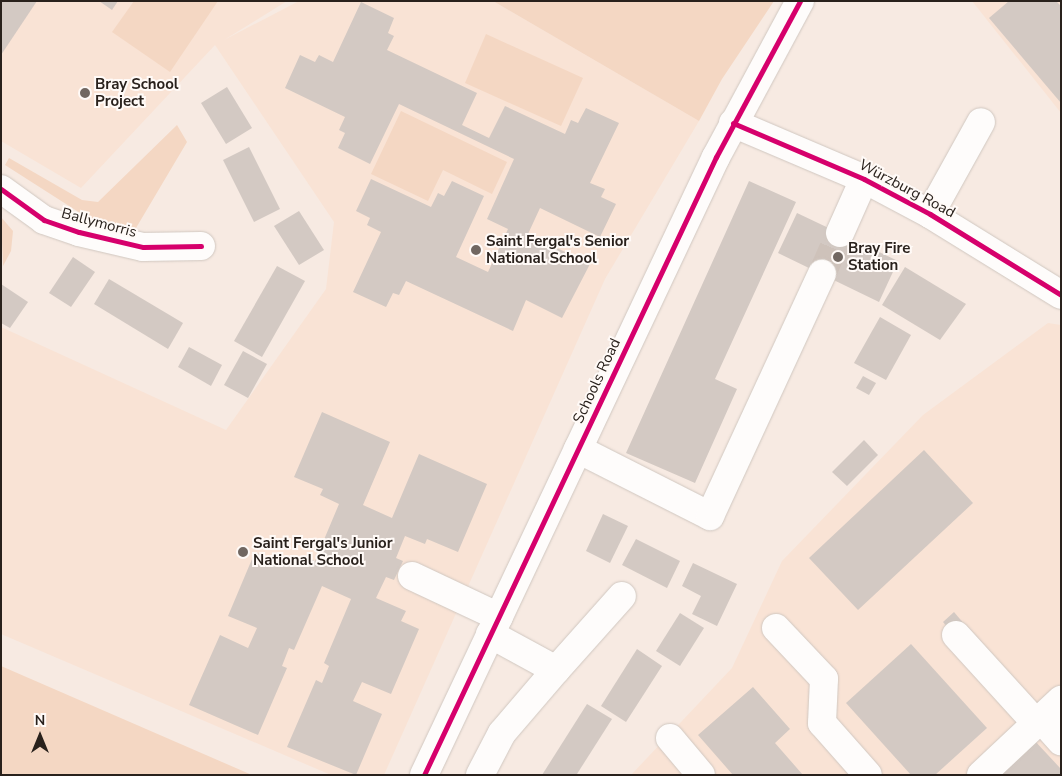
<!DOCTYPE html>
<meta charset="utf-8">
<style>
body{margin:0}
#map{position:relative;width:1062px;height:776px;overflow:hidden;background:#f7eae2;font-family:"Nunito Sans",sans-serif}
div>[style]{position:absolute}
.built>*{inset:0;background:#f9e3d5}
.green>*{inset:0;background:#f4d7c3}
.building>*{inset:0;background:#d3c9c3}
.minor-tunnel>*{height:28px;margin-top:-14px;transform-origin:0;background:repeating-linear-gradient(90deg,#cec2ba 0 28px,transparent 0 42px)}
.roads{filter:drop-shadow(0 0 1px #d0c7c0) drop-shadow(0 0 1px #d0c7c0)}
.minor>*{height:28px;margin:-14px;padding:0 14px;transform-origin:14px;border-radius:14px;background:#fefcfb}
.cycleway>*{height:5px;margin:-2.5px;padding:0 2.5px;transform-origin:2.5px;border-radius:2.5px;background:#d6006c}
.dots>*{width:14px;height:14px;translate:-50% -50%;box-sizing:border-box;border:2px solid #fffaf7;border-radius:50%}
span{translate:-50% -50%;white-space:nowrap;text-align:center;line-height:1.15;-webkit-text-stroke:4px #fffaf7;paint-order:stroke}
.poi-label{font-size:15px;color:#29211c;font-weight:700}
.left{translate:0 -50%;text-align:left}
.street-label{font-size:15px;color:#29211c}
.frame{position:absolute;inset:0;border:2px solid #29211c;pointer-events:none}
.north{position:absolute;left:15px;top:711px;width:50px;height:50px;-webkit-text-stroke:4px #fffaf7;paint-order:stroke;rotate:0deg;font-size:14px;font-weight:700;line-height:20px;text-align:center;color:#29211c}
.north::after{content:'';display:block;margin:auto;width:18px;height:22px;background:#29211c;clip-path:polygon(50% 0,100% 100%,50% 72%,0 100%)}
</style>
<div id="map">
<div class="built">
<div style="clip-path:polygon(1px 1px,287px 1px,224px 40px,299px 1px,493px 1px,699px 121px,605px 279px,384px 775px,331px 775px,1px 634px,1px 327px,226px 430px,326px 289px,334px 222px,215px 45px,81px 188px,1px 141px)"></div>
<div style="clip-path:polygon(972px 1px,1061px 1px,1061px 113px)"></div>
<div style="clip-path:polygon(1048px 323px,1061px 325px,1061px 775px,631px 775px,732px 668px,782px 561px,923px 415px)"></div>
</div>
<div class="green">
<div style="clip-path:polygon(134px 1px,218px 1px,170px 72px,112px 32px)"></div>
<div style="clip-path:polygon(493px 1px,774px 1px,722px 79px,699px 121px)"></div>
<div style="clip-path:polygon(486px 34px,583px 78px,561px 126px,465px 83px)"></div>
<div style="clip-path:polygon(401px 111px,507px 162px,492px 194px,443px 170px,428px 201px,371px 174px)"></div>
<div style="clip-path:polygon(177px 125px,187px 142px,136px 228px,91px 220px,5px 165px,9px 158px,82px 200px,98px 202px)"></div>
<div style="clip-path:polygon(1px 217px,13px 231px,11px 251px,3px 266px)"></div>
<div style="clip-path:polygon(1px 666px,252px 775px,1px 775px)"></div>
</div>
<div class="building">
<div style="clip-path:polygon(1px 1px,37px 1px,1px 55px)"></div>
<div style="clip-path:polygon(99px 1px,118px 1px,112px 10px)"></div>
<div style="clip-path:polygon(1009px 1px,1056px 1px,1061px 6px,1061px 103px,989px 18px)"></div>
<div style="clip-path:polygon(361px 2px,394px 18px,388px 33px,394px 36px,387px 50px,477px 93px,462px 125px,489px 138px,505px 106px,565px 134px,571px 120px,578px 123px,586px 108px,619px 123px,590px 183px,605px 189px,601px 197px,616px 204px,600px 237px,540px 208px,528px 234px,590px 264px,562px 318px,526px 300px,513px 331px,406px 281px,399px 295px,393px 293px,386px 307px,353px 292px,381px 232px,367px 225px,370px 218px,356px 211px,371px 179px,431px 207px,438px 193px,444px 196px,452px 181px,484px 196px,456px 257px,488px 272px,508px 229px,487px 219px,514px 159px,399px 104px,370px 164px,338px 148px,345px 133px,339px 130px,345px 117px,285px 88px,300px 55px,315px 62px,319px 55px,333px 62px)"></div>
<div style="clip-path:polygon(227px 87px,252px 128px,226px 144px,201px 103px)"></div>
<div style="clip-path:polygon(249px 147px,280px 209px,254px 222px,223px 160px)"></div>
<div style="clip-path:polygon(749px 181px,796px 202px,715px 379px,737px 389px,695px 483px,626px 453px)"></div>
<div style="clip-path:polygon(299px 211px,324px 250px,299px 265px,274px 226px)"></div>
<div style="clip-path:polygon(797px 213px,898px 261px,879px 302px,778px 253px)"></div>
<div style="clip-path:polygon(73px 257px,95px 272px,71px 307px,49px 293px)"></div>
<div style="clip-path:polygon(277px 266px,305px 281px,262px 357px,234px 341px)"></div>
<div style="clip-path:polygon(905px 267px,966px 304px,940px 340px,882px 305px)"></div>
<div style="clip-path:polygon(109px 279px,183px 323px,168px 349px,94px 304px)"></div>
<div style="clip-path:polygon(1px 284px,28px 302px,10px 328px,1px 323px)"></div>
<div style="clip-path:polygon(880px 317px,911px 335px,886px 380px,854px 363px)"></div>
<div style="clip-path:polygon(189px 347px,222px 365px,211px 386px,178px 367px)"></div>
<div style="clip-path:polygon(243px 351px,267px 364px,248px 398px,224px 385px)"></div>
<div style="clip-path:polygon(863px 376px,876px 383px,869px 395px,856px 388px)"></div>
<div style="clip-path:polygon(322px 412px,390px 442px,363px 505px,392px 518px,419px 454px,487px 484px,458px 552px,427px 539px,425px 544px,405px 536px,396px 558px,403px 561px,394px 580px,386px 577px,376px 598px,406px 611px,401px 621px,419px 629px,391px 694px,362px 682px,353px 701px,382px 714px,356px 775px,287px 747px,316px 680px,322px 683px,329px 666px,324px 663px,351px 599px,322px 586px,294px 650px,289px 648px,282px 666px,287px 668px,258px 735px,189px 705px,220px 635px,248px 648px,257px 628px,228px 616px,255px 552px,286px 566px,290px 558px,304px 564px,307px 557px,315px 561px,339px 504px,320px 495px,323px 489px,294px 477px)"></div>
<div style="clip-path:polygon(864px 440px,878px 455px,847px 486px,832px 472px)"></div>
<div style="clip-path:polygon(924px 450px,973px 503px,858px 610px,809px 558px)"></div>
<div style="clip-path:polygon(603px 514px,628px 526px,610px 563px,586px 551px)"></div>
<div style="clip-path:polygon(636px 539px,680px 561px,667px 588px,622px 565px)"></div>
<div style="clip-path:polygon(693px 563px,737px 584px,717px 626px,692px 614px,701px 596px,682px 586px)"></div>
<div style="clip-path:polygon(954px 612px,965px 625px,954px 635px,943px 622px)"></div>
<div style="clip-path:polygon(680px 613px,704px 628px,680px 666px,656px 651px)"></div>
<div style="clip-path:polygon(911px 644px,987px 728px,935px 775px,911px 775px,846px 703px)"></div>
<div style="clip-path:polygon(637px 649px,662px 666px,626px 722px,601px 706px)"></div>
<div style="clip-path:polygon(753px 687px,790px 729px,775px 743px,803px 775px,733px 775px,698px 735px)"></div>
<div style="clip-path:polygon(587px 704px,612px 719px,577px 774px,542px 775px)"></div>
<div style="clip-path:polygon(1034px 740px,1061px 769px,1061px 775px,997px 775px)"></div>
</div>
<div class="minor-tunnel">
<div style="left:822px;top:274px;width:45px;rotate:-66.3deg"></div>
</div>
<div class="roads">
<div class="minor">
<div style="left:733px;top:123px;width:142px;rotate:23.1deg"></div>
<div style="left:864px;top:179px;width:75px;rotate:27.9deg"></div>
<div style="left:930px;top:214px;width:154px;rotate:31.7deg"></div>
<div style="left:1px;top:189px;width:53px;rotate:35.8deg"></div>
<div style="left:44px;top:220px;width:37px;rotate:19deg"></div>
<div style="left:79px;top:232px;width:66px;rotate:13.2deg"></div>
<div style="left:143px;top:247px;width:58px;rotate:-1deg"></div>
<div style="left:930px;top:214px;width:105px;rotate:-61deg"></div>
<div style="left:840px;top:233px;width:59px;rotate:-66deg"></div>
<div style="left:578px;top:449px;width:148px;rotate:26.9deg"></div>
<div style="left:710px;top:516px;width:267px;rotate:-65.2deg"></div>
<div style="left:412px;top:576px;width:96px;rotate:25.2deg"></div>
<div style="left:776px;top:628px;width:70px;rotate:46.7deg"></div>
<div style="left:824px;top:679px;width:44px;rotate:92.6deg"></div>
<div style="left:822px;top:723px;width:69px;rotate:48.5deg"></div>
<div style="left:490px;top:634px;width:75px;rotate:28.6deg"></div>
<div style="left:556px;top:670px;width:99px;rotate:-48.3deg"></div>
<div style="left:956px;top:635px;width:119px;rotate:47.7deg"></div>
<div style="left:1041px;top:719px;width:30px;rotate:48deg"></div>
<div style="left:670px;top:738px;width:48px;rotate:50deg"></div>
<div style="left:424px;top:775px;width:684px;rotate:-64.71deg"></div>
<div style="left:716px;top:157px;width:177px;rotate:-61.7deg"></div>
<div style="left:480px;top:775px;width:47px;rotate:-62.4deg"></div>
<div style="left:502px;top:733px;width:83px;rotate:-49.4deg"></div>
<div style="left:981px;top:775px;width:110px;rotate:-43.2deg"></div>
</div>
</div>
<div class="cycleway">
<div style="left:733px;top:123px;width:142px;rotate:23.1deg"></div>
<div style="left:864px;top:179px;width:75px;rotate:27.9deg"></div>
<div style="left:930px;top:214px;width:154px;rotate:31.7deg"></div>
<div style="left:1px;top:189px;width:53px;rotate:35.8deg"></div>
<div style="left:44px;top:220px;width:37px;rotate:19deg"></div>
<div style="left:79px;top:232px;width:66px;rotate:13.2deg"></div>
<div style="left:143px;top:247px;width:58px;rotate:-1deg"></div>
<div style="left:424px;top:775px;width:684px;rotate:-64.71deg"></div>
<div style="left:716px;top:157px;width:177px;rotate:-61.7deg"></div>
</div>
<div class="dots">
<div style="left:85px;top:93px;background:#716761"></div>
<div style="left:476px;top:250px;background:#716761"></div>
<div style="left:838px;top:257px;background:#716761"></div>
<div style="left:243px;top:552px;background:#716761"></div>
</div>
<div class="poi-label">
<span class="left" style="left:95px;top:93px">Bray School<br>Project</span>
<span class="left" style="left:486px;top:250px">Saint Fergal's Senior<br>National School</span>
<span class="left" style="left:848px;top:257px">Bray Fire<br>Station</span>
<span class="left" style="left:253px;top:552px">Saint Fergal's Junior<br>National School</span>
</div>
<div class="street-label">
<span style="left:907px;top:189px;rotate:28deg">Würzburg Road</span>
<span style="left:99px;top:223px;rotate:15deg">Ballymorris</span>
<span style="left:597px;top:381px;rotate:-65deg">Schools Road</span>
</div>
<div class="frame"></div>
<div class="north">N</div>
</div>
